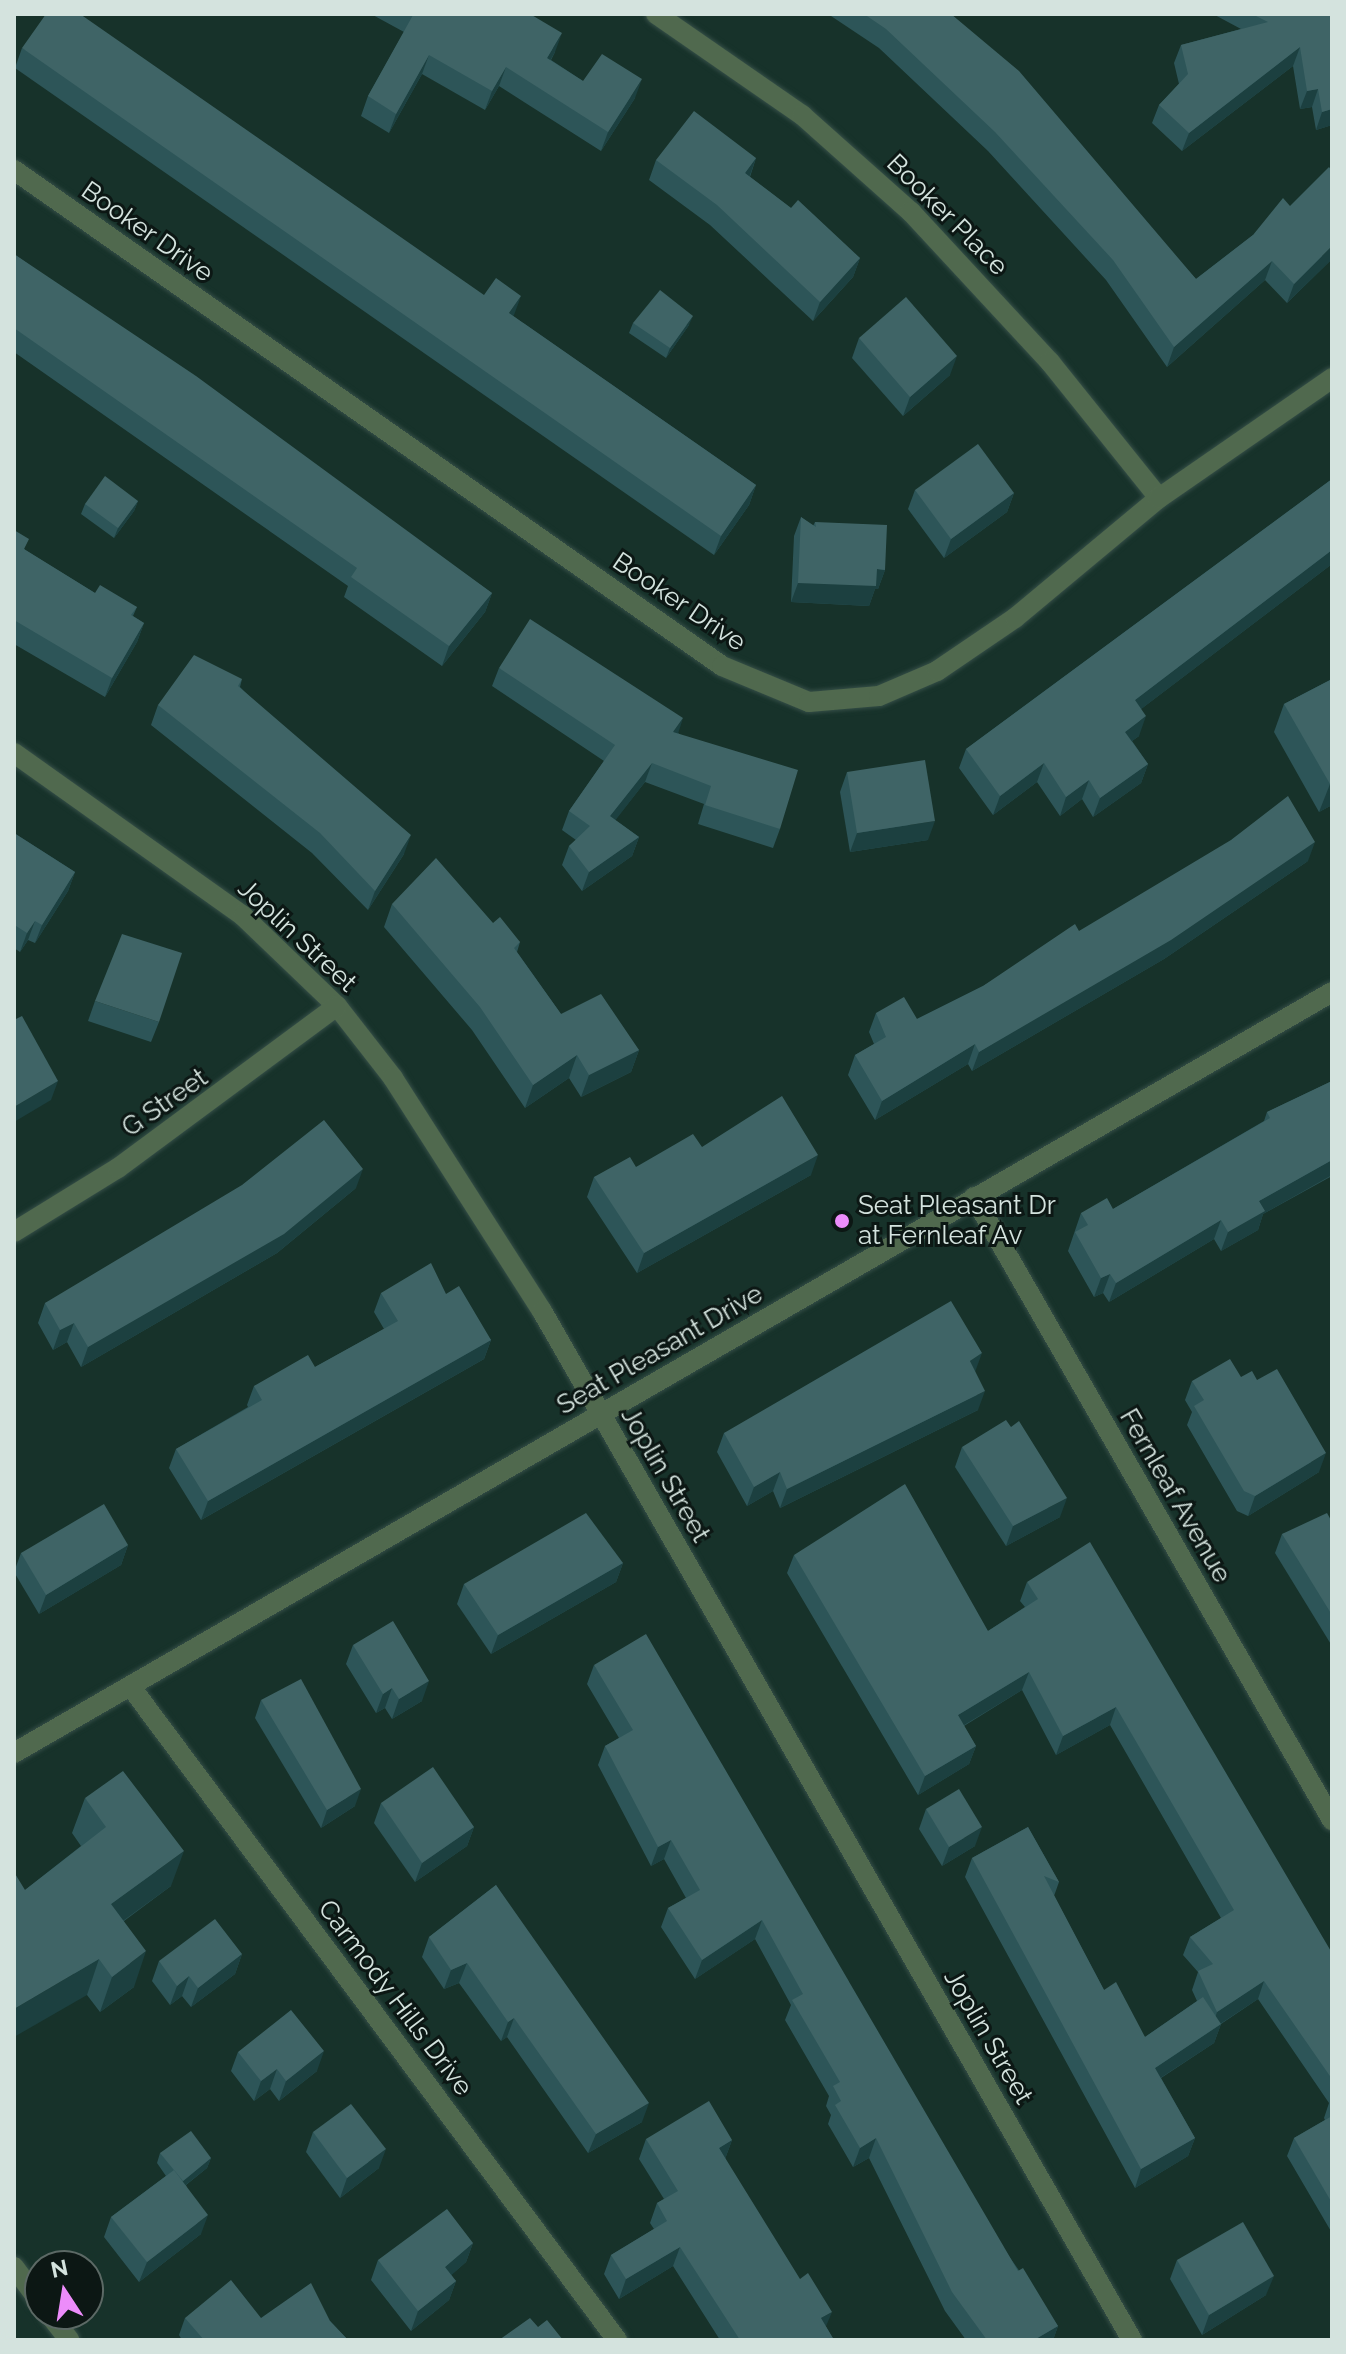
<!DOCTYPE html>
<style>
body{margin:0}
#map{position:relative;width:1346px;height:2354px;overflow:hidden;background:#17322a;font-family:Raleway,sans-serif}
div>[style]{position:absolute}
.roads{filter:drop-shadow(0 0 2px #354e47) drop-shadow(0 0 2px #354e47)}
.minor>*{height:20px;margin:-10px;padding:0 10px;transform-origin:10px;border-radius:10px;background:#50694e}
.wall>*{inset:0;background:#2d5558}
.shaded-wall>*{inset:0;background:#1c4040}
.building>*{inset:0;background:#3f6466}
.dots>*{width:22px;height:22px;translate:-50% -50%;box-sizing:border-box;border:4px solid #0c1714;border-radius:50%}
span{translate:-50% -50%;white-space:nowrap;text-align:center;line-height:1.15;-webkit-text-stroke:6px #0c1714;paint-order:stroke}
.street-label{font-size:26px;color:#d4e3de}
.poi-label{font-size:26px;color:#d4e3de}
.left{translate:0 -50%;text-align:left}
.frame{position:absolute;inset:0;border:16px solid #d4e3de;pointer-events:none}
.north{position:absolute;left:24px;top:2250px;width:80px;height:80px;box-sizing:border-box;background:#0c1714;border:2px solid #5c6965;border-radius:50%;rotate:348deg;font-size:22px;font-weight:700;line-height:32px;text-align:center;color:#d4e3de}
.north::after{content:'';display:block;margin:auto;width:28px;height:36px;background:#ec8cfa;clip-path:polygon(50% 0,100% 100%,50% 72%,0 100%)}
</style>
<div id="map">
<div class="roads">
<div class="minor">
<div style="left:656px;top:14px;width:178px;rotate:34.7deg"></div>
<div style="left:802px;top:115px;width:146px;rotate:41.7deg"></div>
<div style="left:911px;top:212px;width:205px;rotate:47.2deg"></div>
<div style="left:1050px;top:362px;width:174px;rotate:51.3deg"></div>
<div style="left:14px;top:170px;width:864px;rotate:35.01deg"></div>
<div style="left:722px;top:666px;width:94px;rotate:22.5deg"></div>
<div style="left:809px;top:702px;width:70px;rotate:-4.9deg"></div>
<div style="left:879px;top:696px;width:63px;rotate:-23.3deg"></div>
<div style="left:937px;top:671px;width:94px;rotate:-34.2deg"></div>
<div style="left:1015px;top:618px;width:187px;rotate:-39.8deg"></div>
<div style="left:1159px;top:498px;width:211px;rotate:-34.7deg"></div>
<div style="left:14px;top:753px;width:281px;rotate:35.4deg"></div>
<div style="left:243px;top:916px;width:130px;rotate:43.8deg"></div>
<div style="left:337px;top:1006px;width:91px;rotate:52.1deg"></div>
<div style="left:393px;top:1078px;width:277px;rotate:57.4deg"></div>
<div style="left:542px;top:1311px;width:1186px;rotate:60.17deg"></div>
<div style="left:974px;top:1197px;width:719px;rotate:60.12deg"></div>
<div style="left:14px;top:1232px;width:122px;rotate:-31.6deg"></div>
<div style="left:118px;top:1168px;width:272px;rotate:-36.5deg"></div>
<div style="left:131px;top:1687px;width:814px;rotate:53.34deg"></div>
<div style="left:14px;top:1753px;width:1522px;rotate:-30deg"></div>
<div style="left:14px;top:2267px;width:44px;rotate:53.4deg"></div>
<div style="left:49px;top:2314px;width:33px;rotate:52deg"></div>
</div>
</div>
<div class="wall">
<div style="clip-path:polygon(371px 14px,530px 14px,555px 52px,551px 60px,583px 81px,635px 98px,601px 151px,499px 86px,485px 110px,422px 74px,389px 133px,361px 116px,368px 96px,404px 32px)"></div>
<div style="clip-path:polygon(828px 14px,951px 14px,1196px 279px,1253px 235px,1332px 259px,1287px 303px,1265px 280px,1167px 367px,1106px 280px,988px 151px,879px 48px)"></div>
<div style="clip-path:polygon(1213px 14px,1332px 14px,1332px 125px,1316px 130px,1312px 107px,1300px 109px,1293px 66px,1182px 151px,1152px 123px,1159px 105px,1179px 84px,1174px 63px,1181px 45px,1241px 29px)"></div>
<div style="clip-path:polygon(22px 48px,513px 316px,756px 485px,749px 505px,714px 555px,15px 68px)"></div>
<div style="clip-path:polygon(756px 158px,750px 177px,791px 208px,860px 258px,853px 277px,813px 321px,710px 225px,649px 180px,656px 160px)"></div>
<div style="clip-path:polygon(14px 254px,492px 593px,485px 612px,442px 666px,344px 597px,348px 586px,14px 352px)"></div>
<div style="clip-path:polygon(633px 323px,689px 325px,666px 358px,629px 333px)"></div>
<div style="clip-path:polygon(859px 338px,950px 375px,903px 416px,852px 358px)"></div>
<div style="clip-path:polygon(1332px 479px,1332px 564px,1141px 709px,1139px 736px,1132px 741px,1148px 764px,1141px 783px,1093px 817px,1082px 799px,1060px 816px,1037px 782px,993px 815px,959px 768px,966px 749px)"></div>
<div style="clip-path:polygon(915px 490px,1014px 493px,1007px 512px,944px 558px,908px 509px)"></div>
<div style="clip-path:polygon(138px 501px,134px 511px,114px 538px,81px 514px,85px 504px)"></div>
<div style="clip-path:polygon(801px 517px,813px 526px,815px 522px,885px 570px,878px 589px,875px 589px,869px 606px,791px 602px,794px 536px)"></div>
<div style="clip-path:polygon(14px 530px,25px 550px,95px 593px,137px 607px,133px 616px,144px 623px,137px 642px,105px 697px,14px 644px)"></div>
<div style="clip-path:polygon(499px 668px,678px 733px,780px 829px,773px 848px,698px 824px,704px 804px,645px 782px,615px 820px,639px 837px,632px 856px,582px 891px,562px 865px,569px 846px,576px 840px,562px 830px,569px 811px,604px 761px,492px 686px)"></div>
<div style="clip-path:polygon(242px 679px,240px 687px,404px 854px,368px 910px,312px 853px,151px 725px,158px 705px)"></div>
<div style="clip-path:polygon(1332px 679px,1332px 805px,1319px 812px,1274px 732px,1284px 704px)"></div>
<div style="clip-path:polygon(847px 772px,928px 840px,850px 852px,840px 792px)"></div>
<div style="clip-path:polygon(14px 833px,75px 872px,68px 891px,35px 943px,28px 940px,20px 952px,14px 948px)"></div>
<div style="clip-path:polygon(1308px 861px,1164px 959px,972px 1071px,968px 1064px,875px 1120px,848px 1075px,855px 1055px,874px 1044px,869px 1032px,876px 1013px,917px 1019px,983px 986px,1079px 931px)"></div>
<div style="clip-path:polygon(392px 904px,493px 923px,520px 942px,517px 952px,561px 1014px,639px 1050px,631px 1072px,581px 1097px,569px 1078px,525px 1108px,472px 1030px,384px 927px)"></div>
<div style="clip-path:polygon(95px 1001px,159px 1022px,151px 1042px,88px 1021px)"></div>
<div style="clip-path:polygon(1332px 1081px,1332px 1176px,1263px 1214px,1258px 1230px,1221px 1251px,1214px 1239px,1109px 1302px,1103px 1293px,1094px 1297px,1068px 1251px,1081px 1213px,1113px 1209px,1264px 1121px,1267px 1112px)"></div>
<div style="clip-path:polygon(702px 1147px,811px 1175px,637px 1273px,587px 1197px,594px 1177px,636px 1167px)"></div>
<div style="clip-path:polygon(356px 1188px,277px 1253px,81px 1367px,67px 1342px,53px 1350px,38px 1323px,45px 1303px)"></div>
<div style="clip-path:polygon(381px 1293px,446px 1294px,491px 1340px,484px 1359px,201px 1520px,169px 1468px,176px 1449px,248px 1407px,247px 1405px,254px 1386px,315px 1367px,384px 1329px,374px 1312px)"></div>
<div style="clip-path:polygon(975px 1372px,978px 1410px,780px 1508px,773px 1491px,747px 1506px,717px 1452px,724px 1433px)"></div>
<div style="clip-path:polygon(1241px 1377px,1319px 1472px,1248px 1516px,1237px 1511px,1187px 1425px,1192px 1412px,1185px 1400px,1192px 1381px)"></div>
<div style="clip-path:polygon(962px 1447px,1060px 1517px,1006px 1546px,955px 1467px)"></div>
<div style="clip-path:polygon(1332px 1522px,1332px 1646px,1275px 1553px,1282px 1534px)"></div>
<div style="clip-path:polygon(128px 1545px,121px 1565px,39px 1614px,14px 1572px,21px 1553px)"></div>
<div style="clip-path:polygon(794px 1555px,988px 1631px,1025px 1607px,1020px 1601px,1027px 1582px,1332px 1953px,1332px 2233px,1287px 2156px,1294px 2138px,1325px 2120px,1324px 2118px,1329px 2103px,1258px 1999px,1221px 2024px,1214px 2043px,1161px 2078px,1195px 2138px,1188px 2156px,1135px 2188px,965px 1877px,972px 1858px,1028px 1827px,1059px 1882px,1054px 1896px,1104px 1990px,1145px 2037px,1197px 2001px,1192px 1990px,1198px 1972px,1183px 1955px,1190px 1937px,1221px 1918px,1110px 1725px,1056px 1755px,1022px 1690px,964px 1726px,976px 1746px,969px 1764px,918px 1795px,787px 1573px)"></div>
<div style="clip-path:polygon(623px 1563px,616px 1582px,491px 1654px,457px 1604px,464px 1584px)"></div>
<div style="clip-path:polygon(353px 1645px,422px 1701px,392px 1719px,385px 1708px,376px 1713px,346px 1664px)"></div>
<div style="clip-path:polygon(594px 1665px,1058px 2326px,1053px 2340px,966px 2340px,945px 2311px,869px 2158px,853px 2167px,828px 2124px,831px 2115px,826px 2106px,829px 2096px,785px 2020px,791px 2005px,755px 1939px,695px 1979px,661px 1927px,668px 1908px,686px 1898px,664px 1859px,651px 1866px,598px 1765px,605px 1746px,619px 1738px,587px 1684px)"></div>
<div style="clip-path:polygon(261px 1700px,355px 1806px,321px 1828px,255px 1718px)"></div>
<div style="clip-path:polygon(85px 1798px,171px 1886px,124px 1921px,134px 1987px,100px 2012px,87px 1995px,25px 1890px,81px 1846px,72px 1833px)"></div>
<div style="clip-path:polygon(381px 1803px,474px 1827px,467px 1846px,415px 1882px,374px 1823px)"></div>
<div style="clip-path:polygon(926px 1809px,975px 1846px,942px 1866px,919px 1829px)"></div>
<div style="clip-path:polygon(496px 1885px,642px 2122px,588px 2153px,507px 2037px,501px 2041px,459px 1983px,444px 1989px,422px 1957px,429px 1937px)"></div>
<div style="clip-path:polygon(242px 1954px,235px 1974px,191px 2007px,182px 1996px,170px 2005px,152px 1981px,159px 1961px)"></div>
<div style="clip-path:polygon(238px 2052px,317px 2071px,279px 2101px,270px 2089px,254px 2101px,231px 2071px)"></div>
<div style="clip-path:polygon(313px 2132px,379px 2168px,340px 2198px,306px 2152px)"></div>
<div style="clip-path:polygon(646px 2139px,732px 2140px,725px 2159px,834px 2340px,720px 2340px,673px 2266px,619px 2299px,604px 2274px,611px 2255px,654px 2229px,650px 2223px,657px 2203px,664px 2199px,639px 2159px)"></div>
<div style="clip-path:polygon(160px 2153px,211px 2158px,207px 2168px,186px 2185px,201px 2234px,139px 2282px,104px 2237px,111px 2217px,166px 2176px,157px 2163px)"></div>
<div style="clip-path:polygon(473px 2243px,466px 2262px,451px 2275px,456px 2281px,449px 2300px,411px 2331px,371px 2280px,378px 2260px)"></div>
<div style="clip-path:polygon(1177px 2260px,1266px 2295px,1202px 2335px,1170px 2279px)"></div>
<div style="clip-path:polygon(185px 2318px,261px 2318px,330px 2321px,348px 2340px,182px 2340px,179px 2335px)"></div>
</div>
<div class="shaded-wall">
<div style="clip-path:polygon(562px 33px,555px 52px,540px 78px,547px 58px)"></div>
<div style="clip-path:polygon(1300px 47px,1293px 66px,1182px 151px,1189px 133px)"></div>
<div style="clip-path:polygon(429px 55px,422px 74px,389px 133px,396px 114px)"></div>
<div style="clip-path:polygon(506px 67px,499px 86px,485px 110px,492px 91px)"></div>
<div style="clip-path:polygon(642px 79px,635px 98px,601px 151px,608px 132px)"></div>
<div style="clip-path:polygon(1318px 89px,1312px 107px,1300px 109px,1307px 91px)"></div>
<div style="clip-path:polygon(1332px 109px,1332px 125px,1316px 130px,1322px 112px)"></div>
<div style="clip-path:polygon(756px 158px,749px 178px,745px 173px)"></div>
<div style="clip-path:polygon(1332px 246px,1332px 259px,1287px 303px,1294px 284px)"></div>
<div style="clip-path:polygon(860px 258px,853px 277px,813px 321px,820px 302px)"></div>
<div style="clip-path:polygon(1272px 261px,1265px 280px,1167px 367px,1174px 347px)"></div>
<div style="clip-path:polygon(521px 296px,514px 315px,502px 332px,509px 313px)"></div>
<div style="clip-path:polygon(693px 316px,689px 325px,666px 358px,670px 348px)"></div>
<div style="clip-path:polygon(957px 356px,950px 375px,903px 416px,910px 397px)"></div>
<div style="clip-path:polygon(756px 485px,749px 505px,714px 555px,721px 536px)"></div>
<div style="clip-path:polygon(1014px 493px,1007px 512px,944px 558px,951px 539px)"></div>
<div style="clip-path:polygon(138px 501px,134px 511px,114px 538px,118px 528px)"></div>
<div style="clip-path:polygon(1332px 550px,1332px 564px,1128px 719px,1135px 700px)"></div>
<div style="clip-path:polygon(877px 569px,885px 570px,878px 589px,875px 589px,869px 606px,791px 602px,798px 583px)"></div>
<div style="clip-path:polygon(492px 593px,485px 612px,442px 666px,449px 646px)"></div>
<div style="clip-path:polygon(144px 623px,137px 642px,105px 697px,112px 678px)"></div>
<div style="clip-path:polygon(1146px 716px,1139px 736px,1118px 751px,1125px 732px)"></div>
<div style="clip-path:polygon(683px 718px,677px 737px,673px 732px)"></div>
<div style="clip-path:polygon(652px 763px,645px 782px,604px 835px,610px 816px)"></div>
<div style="clip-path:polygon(1044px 763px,1037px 782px,993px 815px,1000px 796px)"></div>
<div style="clip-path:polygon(1148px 764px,1141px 783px,1093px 817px,1100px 798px)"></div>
<div style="clip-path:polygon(1089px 780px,1082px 799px,1060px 816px,1066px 797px)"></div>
<div style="clip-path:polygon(1332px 782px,1332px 805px,1319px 812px,1330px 784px)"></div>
<div style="clip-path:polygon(935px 821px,928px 840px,850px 852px,857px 833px)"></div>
<div style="clip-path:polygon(411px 835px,404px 854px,368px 910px,375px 891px)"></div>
<div style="clip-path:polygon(639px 837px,632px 856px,582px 891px,589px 872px)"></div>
<div style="clip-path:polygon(1315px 842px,1308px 861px,1164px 959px,972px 1071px,979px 1052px)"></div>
<div style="clip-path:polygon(75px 872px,68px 891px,35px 943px,42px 925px)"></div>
<div style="clip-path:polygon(35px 921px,28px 940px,20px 952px,27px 933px)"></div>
<div style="clip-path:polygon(975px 1044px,968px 1064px,875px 1120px,882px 1101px)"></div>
<div style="clip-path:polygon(639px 1050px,631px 1072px,581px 1097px,589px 1075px)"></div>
<div style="clip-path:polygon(577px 1055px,569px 1078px,525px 1108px,533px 1085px)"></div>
<div style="clip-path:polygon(58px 1081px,51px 1100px,14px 1122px,14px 1107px)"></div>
<div style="clip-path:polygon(818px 1155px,811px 1175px,637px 1273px,644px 1253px)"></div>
<div style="clip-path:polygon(1332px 1160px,1332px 1175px,1263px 1214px,1258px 1230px,1221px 1251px,1228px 1232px,1259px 1201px)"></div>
<div style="clip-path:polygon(363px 1169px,356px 1188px,277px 1253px,81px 1367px,88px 1347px)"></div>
<div style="clip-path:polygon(1221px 1220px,1214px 1239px,1109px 1302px,1116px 1283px)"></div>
<div style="clip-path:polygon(1110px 1274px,1103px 1293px,1094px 1297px,1101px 1278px)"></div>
<div style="clip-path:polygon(74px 1323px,67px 1342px,53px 1350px,60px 1330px)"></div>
<div style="clip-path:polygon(491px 1340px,484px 1359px,201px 1520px,208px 1501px)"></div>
<div style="clip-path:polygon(982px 1353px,975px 1372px,970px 1361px)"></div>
<div style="clip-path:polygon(985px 1391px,978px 1410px,780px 1508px,787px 1489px)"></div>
<div style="clip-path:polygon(1326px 1453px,1319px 1472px,1248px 1516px,1255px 1496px)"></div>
<div style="clip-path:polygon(780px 1472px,773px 1491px,747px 1506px,754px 1487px)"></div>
<div style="clip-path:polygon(1067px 1498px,1060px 1517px,1006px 1546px,1013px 1526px)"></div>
<div style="clip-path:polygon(128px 1545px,121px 1565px,39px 1614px,46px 1595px)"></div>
<div style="clip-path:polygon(623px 1563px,616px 1582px,491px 1654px,498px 1635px)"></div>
<div style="clip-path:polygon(1029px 1672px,1022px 1690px,951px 1733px,958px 1715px)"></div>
<div style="clip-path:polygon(429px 1681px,422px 1701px,392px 1719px,399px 1699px)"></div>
<div style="clip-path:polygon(392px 1688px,385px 1708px,376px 1713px,383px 1694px)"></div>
<div style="clip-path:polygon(1116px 1707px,1110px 1725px,1056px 1755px,1063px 1736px)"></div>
<div style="clip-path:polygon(976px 1746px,969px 1764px,918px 1795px,925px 1776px)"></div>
<div style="clip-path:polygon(361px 1789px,355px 1806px,321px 1828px,327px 1810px)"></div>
<div style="clip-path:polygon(474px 1827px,467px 1846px,415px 1882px,422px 1863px)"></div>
<div style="clip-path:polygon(982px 1827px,975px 1846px,942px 1866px,949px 1847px)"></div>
<div style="clip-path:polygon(671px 1840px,664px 1859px,651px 1866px,658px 1847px)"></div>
<div style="clip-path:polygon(184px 1851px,171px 1886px,98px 1939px,111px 1904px)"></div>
<div style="clip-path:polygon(762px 1920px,755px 1939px,695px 1979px,702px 1960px)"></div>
<div style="clip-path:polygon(146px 1951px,134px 1987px,100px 2012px,112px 1977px)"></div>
<div style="clip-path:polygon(242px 1954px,235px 1974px,191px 2007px,198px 1988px)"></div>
<div style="clip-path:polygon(99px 1959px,87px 1995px,14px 2037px,14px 2009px)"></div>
<div style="clip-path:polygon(467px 1963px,459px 1983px,444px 1989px,451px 1970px)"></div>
<div style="clip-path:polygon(189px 1976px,182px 1996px,170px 2005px,177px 1986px)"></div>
<div style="clip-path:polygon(1264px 1981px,1258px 1999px,1211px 2030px,1217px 2012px)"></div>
<div style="clip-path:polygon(514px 2018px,507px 2037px,501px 2041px,508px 2022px)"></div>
<div style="clip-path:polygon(1221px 2024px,1214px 2043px,1148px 2086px,1155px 2068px)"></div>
<div style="clip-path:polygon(324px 2051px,317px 2071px,279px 2101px,286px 2081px)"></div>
<div style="clip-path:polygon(277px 2069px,270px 2089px,254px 2101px,261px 2081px)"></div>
<div style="clip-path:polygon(649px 2103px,642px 2122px,588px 2153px,596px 2134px)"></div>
<div style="clip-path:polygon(876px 2138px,869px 2158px,853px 2167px,860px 2148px)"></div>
<div style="clip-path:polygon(1195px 2138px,1188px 2156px,1135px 2188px,1141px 2169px)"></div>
<div style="clip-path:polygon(732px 2140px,725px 2159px,719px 2148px)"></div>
<div style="clip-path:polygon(386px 2149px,379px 2168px,340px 2198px,347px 2178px)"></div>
<div style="clip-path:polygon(211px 2158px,207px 2168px,178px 2191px,182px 2182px)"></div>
<div style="clip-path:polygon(208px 2215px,201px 2234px,139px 2282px,147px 2262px)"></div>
<div style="clip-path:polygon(473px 2243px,466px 2262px,438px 2287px,445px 2267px)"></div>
<div style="clip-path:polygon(680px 2247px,673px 2266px,619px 2299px,626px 2279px)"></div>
<div style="clip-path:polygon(1274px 2276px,1266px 2295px,1202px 2335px,1209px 2315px)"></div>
<div style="clip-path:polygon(456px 2281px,449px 2300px,411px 2331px,418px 2311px)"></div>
<div style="clip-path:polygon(832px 2312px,824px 2331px,821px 2318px)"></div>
<div style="clip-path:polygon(1058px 2326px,1053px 2340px,1034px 2340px)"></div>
</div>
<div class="building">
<div style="clip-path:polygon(46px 14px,80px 14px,484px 295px,496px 278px,521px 296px,509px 313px,756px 485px,721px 536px,22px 48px)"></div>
<div style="clip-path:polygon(412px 14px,530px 14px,562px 33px,547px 58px,583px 81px,602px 54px,642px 79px,608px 132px,506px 67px,492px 91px,429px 55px,396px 114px,368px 96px,413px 15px)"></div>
<div style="clip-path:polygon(864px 14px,951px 14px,1019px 71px,1196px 279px,1253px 235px,1283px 198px,1290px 206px,1329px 167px,1332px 171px,1332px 246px,1294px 284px,1272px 261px,1174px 347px,1113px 260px,995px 132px,886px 29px)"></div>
<div style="clip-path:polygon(1252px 14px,1332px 14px,1332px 109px,1322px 112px,1318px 89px,1307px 91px,1300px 47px,1189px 133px,1159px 105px,1188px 74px,1181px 45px,1268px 22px)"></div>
<div style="clip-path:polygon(694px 111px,756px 158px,745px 173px,791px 208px,798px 200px,860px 258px,820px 302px,717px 205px,656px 160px)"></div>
<div style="clip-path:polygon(14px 254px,196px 376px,492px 593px,449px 646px,351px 577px,357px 568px,14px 328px)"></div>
<div style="clip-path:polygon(660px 290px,693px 316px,670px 348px,633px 323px)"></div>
<div style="clip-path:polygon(906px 297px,957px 356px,910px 397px,859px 338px)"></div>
<div style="clip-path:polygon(978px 444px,1014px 493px,951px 539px,915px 490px)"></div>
<div style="clip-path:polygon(105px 476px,138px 501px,118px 528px,85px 504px)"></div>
<div style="clip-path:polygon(1332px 479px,1332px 550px,1135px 700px,1146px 716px,1125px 732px,1148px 764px,1100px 798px,1089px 780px,1066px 797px,1044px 763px,1000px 796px,966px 749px)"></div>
<div style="clip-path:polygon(801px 517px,816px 527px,815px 522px,887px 525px,885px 570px,877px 569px,876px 586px,798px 583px)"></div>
<div style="clip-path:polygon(14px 530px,29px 539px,24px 549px,95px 593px,100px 585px,137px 607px,131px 615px,144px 623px,112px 678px,14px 620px)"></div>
<div style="clip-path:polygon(530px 619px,683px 718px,673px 732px,798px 770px,780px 829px,705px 805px,711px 786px,652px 763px,610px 816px,639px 837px,589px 872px,569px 846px,590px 826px,569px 811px,615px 745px,499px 668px)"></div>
<div style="clip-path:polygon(194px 655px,242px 679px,238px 686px,411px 835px,375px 891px,320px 833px,158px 705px)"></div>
<div style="clip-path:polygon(1332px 679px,1332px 782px,1330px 784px,1284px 704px)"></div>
<div style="clip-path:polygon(925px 760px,935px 821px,857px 833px,847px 772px)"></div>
<div style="clip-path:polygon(1288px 796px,1315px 842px,1171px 940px,979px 1052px,975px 1044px,882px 1101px,855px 1055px,886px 1037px,876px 1013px,904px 997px,917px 1019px,983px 986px,1075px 924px,1079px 931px,1231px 840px)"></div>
<div style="clip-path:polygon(14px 833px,75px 872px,42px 925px,35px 921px,27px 933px,16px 926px,14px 928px)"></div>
<div style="clip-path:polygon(436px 858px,493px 923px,500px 917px,520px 942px,514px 948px,561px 1014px,601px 994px,639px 1050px,589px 1075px,577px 1055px,533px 1085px,480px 1007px,392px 904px)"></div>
<div style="clip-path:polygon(122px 934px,182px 953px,159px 1022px,95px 1001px)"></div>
<div style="clip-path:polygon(22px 1016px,58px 1081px,14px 1107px,14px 1020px)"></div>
<div style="clip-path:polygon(1332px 1081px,1332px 1160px,1259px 1201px,1265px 1211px,1228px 1232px,1221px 1220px,1116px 1283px,1110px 1274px,1101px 1278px,1075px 1232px,1088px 1225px,1081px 1213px,1107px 1198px,1113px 1209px,1270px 1118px,1267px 1112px)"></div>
<div style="clip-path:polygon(782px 1096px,818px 1155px,644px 1253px,594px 1177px,630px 1157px,636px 1167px,693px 1134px,702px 1147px)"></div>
<div style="clip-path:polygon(324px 1120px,363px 1169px,284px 1234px,88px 1347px,74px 1323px,60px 1330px,45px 1303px,242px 1185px)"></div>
<div style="clip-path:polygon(431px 1263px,446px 1294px,459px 1286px,491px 1340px,208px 1501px,176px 1449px,262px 1400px,254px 1386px,308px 1355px,315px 1367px,398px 1321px,381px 1293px)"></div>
<div style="clip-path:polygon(951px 1301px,982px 1353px,970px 1361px,985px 1391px,787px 1489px,780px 1472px,754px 1487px,724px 1433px)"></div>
<div style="clip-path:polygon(1230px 1359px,1241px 1377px,1252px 1371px,1257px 1380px,1277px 1369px,1326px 1453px,1255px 1496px,1244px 1491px,1194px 1406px,1204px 1400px,1192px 1381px)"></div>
<div style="clip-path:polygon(1006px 1420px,1011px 1427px,1019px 1421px,1067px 1498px,1013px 1526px,962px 1447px)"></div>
<div style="clip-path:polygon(905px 1484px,988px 1631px,1038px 1599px,1027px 1582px,1090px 1542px,1332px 1953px,1332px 2079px,1264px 1981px,1217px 2012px,1198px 1971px,1213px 1964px,1190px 1937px,1234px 1910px,1116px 1707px,1063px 1736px,1029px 1672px,958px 1715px,976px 1746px,925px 1776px,794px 1555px)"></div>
<div style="clip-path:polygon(104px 1504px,128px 1545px,46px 1595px,21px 1553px)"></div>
<div style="clip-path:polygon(586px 1513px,623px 1563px,498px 1635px,464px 1584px)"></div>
<div style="clip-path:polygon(1327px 1513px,1332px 1522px,1332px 1615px,1282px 1534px)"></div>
<div style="clip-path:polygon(393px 1621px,429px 1681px,399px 1699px,392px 1688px,383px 1694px,353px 1645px)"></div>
<div style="clip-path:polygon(646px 1634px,1018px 2271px,1023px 2268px,1058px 2326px,1034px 2340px,987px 2340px,952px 2292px,876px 2138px,860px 2148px,835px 2105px,841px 2101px,833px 2086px,840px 2082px,792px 2000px,803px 1994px,762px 1920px,702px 1960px,668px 1908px,700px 1890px,671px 1840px,658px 1847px,605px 1746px,633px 1730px,594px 1665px)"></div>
<div style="clip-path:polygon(301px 1679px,361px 1789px,327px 1810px,261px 1700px)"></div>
<div style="clip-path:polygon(433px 1767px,474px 1827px,422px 1863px,381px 1803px)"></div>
<div style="clip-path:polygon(123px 1771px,184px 1851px,111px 1904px,146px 1951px,112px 1977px,99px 1959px,14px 2009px,14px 1872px,25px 1890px,106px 1827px,85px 1798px)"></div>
<div style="clip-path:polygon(959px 1789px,982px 1827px,949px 1847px,926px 1809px)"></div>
<div style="clip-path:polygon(1028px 1827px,1059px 1882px,1044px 1876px,1104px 1990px,1116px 1982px,1145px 2037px,1203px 1997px,1221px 2024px,1155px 2068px,1195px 2138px,1141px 2169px,972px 1858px)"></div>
<div style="clip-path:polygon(496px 1885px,649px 2103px,596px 2134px,514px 2018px,508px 2022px,467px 1963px,451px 1970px,429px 1937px)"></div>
<div style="clip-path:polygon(215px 1919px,242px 1954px,198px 1988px,189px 1976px,177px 1986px,159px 1961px)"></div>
<div style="clip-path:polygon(291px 2010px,324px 2051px,286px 2081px,277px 2069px,261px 2081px,238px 2052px)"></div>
<div style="clip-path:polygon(709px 2101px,732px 2140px,719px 2148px,800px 2279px,808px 2273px,832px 2312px,821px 2318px,834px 2340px,740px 2340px,680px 2247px,626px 2279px,611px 2255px,667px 2221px,657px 2203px,678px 2191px,646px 2139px)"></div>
<div style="clip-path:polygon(351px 2104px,386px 2149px,347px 2178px,313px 2132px)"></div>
<div style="clip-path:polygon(1332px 2116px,1332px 2203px,1294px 2138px)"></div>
<div style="clip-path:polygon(191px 2131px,211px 2158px,183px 2181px,160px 2153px)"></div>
<div style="clip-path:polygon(174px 2170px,208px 2215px,147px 2262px,111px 2217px)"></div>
<div style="clip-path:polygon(447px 2209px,473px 2243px,445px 2267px,456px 2281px,418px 2311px,378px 2260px)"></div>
<div style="clip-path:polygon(1243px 2222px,1274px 2276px,1209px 2315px,1177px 2260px)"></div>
<div style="clip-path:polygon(231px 2280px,261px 2318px,311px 2283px,330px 2321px,348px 2340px,204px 2340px,185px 2318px)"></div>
<div style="clip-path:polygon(530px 2318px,538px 2327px,547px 2320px,563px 2340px,499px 2340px)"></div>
</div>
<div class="dots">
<div style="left:842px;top:1221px;background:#ec8cfa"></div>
</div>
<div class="street-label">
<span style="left:947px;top:215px;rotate:45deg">Booker Place</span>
<span style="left:147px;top:232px;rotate:35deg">Booker Drive</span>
<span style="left:679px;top:602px;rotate:34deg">Booker Drive</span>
<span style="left:297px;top:936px;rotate:43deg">Joplin Street</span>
<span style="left:165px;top:1103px;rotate:-35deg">G Street</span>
<span style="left:660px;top:1350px;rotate:-30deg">Seat Pleasant Drive</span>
<span style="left:665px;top:1475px;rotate:60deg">Joplin Street</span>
<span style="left:1175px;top:1496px;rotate:60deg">Fernleaf Avenue</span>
<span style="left:395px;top:1998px;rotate:53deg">Carmody Hills Drive</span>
<span style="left:988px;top:2037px;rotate:60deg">Joplin Street</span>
</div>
<div class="poi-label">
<span class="left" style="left:858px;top:1221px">Seat Pleasant Dr<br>at Fernleaf Av</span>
</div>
<div class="frame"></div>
<div class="north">N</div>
</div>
